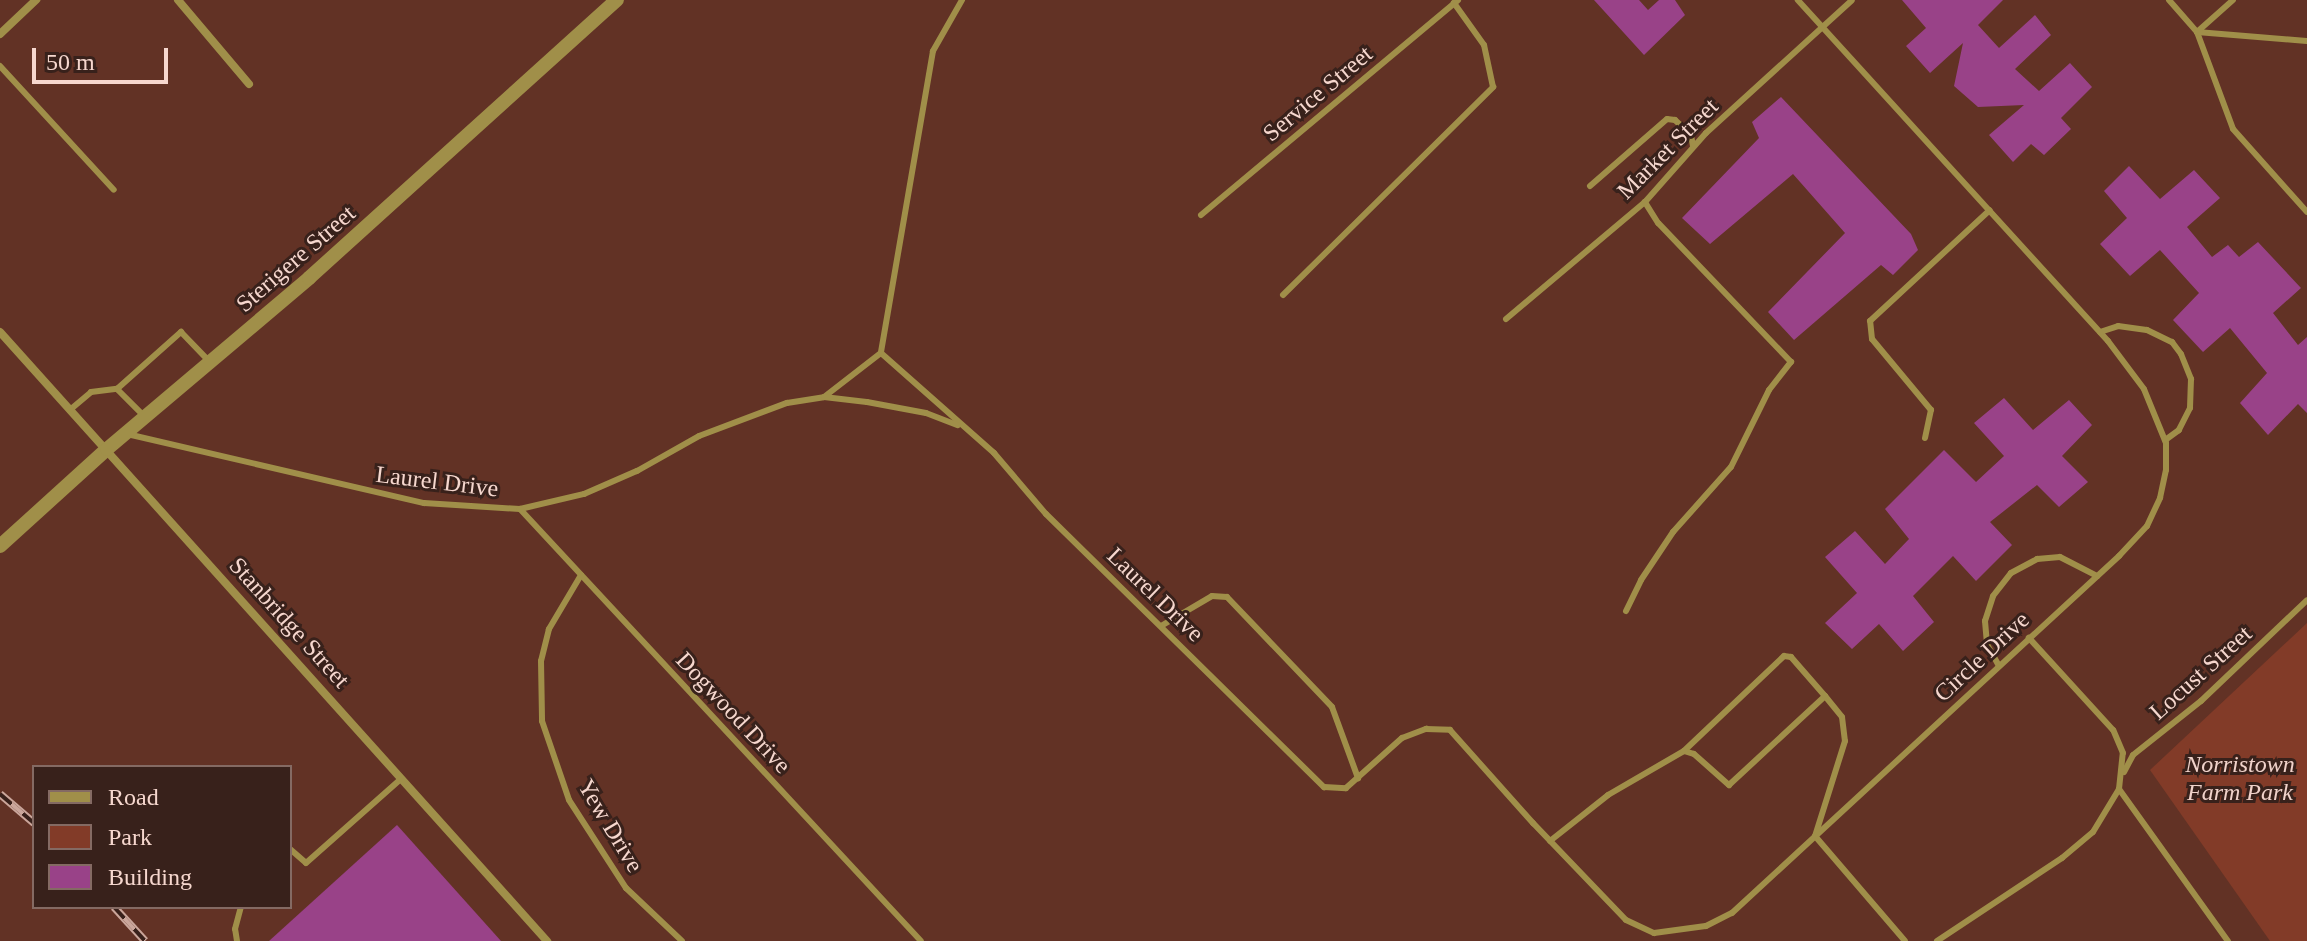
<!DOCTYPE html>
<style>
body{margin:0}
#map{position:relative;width:2307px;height:941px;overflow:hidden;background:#623225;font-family:"Times New Roman",serif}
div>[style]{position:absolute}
.green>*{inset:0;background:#823b28}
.building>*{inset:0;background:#994288}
.service>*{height:6px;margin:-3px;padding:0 3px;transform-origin:3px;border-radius:3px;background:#a08f49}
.minor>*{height:8px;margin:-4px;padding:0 4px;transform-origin:4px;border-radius:4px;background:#a08f49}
.tertiary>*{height:14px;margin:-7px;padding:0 7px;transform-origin:7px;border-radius:7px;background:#a08f49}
.rail>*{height:8px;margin-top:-4px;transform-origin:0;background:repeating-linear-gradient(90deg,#38211b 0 15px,#caa69b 0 30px);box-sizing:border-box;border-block:2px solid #caa69b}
span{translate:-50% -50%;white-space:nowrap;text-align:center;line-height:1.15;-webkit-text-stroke:6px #38211b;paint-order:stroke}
.street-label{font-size:24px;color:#f6d7ce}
.park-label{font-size:24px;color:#f0d2ca;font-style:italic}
.legend{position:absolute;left:32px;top:765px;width:260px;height:144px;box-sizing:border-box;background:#38211b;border:2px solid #846a63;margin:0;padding:10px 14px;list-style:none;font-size:24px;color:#f6d7ce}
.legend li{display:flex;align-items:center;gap:16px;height:40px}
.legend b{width:40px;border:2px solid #846a63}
.scale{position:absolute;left:32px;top:48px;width:136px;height:36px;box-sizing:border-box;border:4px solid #f6d7ce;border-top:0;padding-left:10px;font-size:24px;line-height:28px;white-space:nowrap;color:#f6d7ce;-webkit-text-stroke:6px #38211b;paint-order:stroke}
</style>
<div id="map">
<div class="green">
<div style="clip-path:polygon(2307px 623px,2307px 941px,2270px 941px,2150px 770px)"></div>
</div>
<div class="building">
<div style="clip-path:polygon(1594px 0,1639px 0,1648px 10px,1659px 0,1675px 0,1685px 15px,1644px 55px)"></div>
<div style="clip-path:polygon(1902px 0,2003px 0,1978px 25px,1999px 48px,2035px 15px,2051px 35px,2015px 69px,2039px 91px,2070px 63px,2092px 87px,2061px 118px,2071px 129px,2044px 155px,2031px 144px,2013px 162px,1989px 135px,2024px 105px,1978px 107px,1954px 86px,1963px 43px,1930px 73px,1906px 46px,1926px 28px)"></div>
<div style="clip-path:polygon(1781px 97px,1911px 234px,1918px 250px,1893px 275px,1881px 265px,1794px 340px,1768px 312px,1845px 233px,1793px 174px,1710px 244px,1682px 218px,1759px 138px,1752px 122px)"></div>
<div style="clip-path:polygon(2129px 166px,2160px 199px,2194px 170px,2220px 198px,2187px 227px,2212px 257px,2228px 245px,2239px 257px,2258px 242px,2301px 288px,2273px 313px,2298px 345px,2307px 337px,2307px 413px,2298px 404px,2268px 435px,2240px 403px,2267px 373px,2230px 328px,2203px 352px,2173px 320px,2199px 293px,2160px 250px,2130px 276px,2100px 244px,2127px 218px,2104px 191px)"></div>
<div style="clip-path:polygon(2004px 398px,2033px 430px,2069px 400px,2092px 425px,2062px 456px,2088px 482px,2059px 507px,2037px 485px,1990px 522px,2012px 545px,1976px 581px,1953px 556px,1913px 596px,1934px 622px,1903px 651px,1879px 624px,1852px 649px,1825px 623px,1857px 593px,1825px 557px,1855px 531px,1885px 564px,1909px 539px,1885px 509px,1944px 450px,1976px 482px,2004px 456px,1974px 423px)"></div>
<div style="clip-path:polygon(397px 825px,501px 941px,269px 941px)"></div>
</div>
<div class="service">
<div style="left:962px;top:0;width:59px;rotate:119.6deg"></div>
<div style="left:933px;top:51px;width:306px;rotate:99.8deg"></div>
<div style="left:881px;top:353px;width:151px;rotate:41.5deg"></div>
<div style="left:994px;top:453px;width:80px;rotate:49.6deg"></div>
<div style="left:1046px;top:514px;width:390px;rotate:44.5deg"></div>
<div style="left:1324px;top:787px;width:22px;rotate:3deg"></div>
<div style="left:1346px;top:788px;width:75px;rotate:-41.8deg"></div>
<div style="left:1402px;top:738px;width:26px;rotate:-21deg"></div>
<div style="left:1426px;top:729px;width:24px;rotate:2deg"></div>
<div style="left:1450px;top:730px;width:125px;rotate:48.3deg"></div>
<div style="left:1533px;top:823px;width:134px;rotate:46.2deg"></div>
<div style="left:1626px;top:920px;width:31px;rotate:25deg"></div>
<div style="left:1654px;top:933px;width:52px;rotate:-7.7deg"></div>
<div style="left:1706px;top:926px;width:29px;rotate:-27deg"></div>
<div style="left:1732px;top:913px;width:527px;rotate:-42.69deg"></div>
<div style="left:2119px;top:556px;width:41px;rotate:-47deg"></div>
<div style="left:2147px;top:526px;width:31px;rotate:-65deg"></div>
<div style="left:2160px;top:498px;width:29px;rotate:-78deg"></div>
<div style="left:2166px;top:470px;width:27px;rotate:-90deg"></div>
<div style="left:2166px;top:443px;width:58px;rotate:-112.2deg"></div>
<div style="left:2144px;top:389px;width:60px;rotate:-126.9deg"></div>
<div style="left:2108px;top:341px;width:461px;rotate:-132.3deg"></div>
<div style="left:2169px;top:0;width:43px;rotate:48.8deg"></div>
<div style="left:2197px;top:32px;width:103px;rotate:69.6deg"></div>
<div style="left:2233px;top:129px;width:111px;rotate:48.3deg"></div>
<div style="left:2197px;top:32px;width:110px;rotate:4.7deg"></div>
<div style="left:2197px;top:32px;width:48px;rotate:-41.6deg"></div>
<div style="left:0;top:66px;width:168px;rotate:47.4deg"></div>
<div style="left:1590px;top:186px;width:102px;rotate:-41deg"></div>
<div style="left:1667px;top:119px;width:8px;rotate:7deg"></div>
<div style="left:1675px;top:120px;width:22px;rotate:43deg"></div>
<div style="left:1691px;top:135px;width:11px;rotate:80deg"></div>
<div style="left:1201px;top:215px;width:335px;rotate:-39.9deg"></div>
<div style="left:1283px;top:295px;width:296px;rotate:-44.7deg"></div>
<div style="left:1493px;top:87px;width:43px;rotate:-102.1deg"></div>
<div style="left:1484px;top:45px;width:52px;rotate:-125.5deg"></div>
<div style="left:1506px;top:319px;width:182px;rotate:-40.1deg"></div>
<div style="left:1645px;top:202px;width:92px;rotate:-48.5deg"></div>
<div style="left:1706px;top:133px;width:197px;rotate:-42.3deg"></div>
<div style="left:2100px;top:332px;width:19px;rotate:-18deg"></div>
<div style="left:2118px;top:326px;width:29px;rotate:8deg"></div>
<div style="left:2147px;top:330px;width:28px;rotate:26deg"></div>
<div style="left:2172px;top:342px;width:15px;rotate:53deg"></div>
<div style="left:2181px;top:354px;width:27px;rotate:68deg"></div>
<div style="left:2191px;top:379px;width:29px;rotate:92deg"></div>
<div style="left:2190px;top:408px;width:25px;rotate:117deg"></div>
<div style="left:2179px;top:430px;width:17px;rotate:144deg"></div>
<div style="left:117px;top:389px;width:86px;rotate:-41.7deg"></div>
<div style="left:181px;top:332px;width:39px;rotate:46deg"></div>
<div style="left:824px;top:397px;width:72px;rotate:-37.7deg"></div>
<div style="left:71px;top:409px;width:26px;rotate:-40deg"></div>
<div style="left:91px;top:392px;width:26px;rotate:-7deg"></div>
<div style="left:117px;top:389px;width:38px;rotate:45deg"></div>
<div style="left:127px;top:434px;width:305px;rotate:13.1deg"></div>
<div style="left:424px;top:503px;width:96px;rotate:3.6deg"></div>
<div style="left:520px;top:509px;width:66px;rotate:-13.2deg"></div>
<div style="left:584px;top:494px;width:58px;rotate:-23.5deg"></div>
<div style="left:637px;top:471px;width:71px;rotate:-29.4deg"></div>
<div style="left:699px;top:436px;width:94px;rotate:-20.6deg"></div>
<div style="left:787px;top:403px;width:37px;rotate:-9deg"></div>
<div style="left:824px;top:397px;width:43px;rotate:6.6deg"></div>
<div style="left:867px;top:402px;width:60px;rotate:10.6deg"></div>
<div style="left:926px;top:413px;width:34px;rotate:21deg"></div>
<div style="left:1925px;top:438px;width:29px;rotate:-78deg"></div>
<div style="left:1931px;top:410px;width:92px;rotate:-129.7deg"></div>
<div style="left:1872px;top:339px;width:18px;rotate:-96deg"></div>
<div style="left:1870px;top:321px;width:163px;rotate:-42.8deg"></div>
<div style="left:520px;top:509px;width:589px;rotate:47.13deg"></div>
<div style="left:581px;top:575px;width:63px;rotate:120.7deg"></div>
<div style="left:549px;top:629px;width:33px;rotate:104deg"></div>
<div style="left:541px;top:661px;width:60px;rotate:89deg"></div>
<div style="left:542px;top:721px;width:83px;rotate:71.1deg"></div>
<div style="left:569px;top:800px;width:105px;rotate:57.1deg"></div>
<div style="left:626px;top:888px;width:77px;rotate:43.4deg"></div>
<div style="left:1626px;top:611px;width:34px;rotate:-64deg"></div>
<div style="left:1641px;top:580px;width:58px;rotate:-56.3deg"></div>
<div style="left:1673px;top:532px;width:87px;rotate:-48.3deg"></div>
<div style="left:1731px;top:467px;width:86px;rotate:-63.7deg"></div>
<div style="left:1769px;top:390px;width:36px;rotate:-52deg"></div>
<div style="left:1791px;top:362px;width:192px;rotate:-133.7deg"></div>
<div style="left:1658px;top:223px;width:25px;rotate:-122deg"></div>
<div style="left:1161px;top:626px;width:59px;rotate:-30.5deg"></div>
<div style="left:1212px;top:596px;width:15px;rotate:4deg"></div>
<div style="left:1227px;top:597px;width:152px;rotate:46.3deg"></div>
<div style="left:1332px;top:707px;width:76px;rotate:69.9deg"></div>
<div style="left:1999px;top:666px;width:25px;rotate:-119deg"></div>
<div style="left:1987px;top:644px;width:23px;rotate:-95deg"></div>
<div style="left:1985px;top:621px;width:26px;rotate:-72deg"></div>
<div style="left:1993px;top:596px;width:29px;rotate:-52deg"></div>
<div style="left:2011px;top:573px;width:30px;rotate:-28deg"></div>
<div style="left:2037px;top:559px;width:23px;rotate:-5deg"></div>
<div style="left:2060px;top:557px;width:42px;rotate:27.2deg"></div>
<div style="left:1825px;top:696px;width:27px;rotate:51deg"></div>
<div style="left:1842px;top:717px;width:24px;rotate:83deg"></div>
<div style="left:1845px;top:741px;width:100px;rotate:107.5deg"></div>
<div style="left:1815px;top:836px;width:138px;rotate:49.4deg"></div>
<div style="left:2124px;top:772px;width:19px;rotate:-62deg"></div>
<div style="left:2133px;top:755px;width:87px;rotate:-38.5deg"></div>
<div style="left:2201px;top:701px;width:146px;rotate:-43.6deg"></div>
<div style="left:2119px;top:789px;width:187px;rotate:54.4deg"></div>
<div style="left:1550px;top:841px;width:74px;rotate:-38.4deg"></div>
<div style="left:1608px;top:795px;width:88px;rotate:-30.1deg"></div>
<div style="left:1684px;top:751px;width:10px;rotate:17deg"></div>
<div style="left:1694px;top:754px;width:47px;rotate:41.5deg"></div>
<div style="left:1729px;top:785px;width:131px;rotate:-42.8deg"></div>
<div style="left:1825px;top:696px;width:52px;rotate:-131.1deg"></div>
<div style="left:1791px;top:657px;width:7px;rotate:-172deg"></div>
<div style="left:1784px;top:656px;width:138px;rotate:136.5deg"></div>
<div style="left:290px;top:849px;width:21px;rotate:41deg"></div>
<div style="left:306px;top:863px;width:127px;rotate:-41.5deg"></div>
<div style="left:237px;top:941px;width:12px;rotate:-99deg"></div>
<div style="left:235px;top:929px;width:23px;rotate:-75deg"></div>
<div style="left:1937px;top:941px;width:150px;rotate:-33.6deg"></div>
<div style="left:2062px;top:858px;width:40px;rotate:-40deg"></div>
<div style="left:2093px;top:832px;width:50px;rotate:-58.8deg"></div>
<div style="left:2119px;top:789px;width:36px;rotate:-84deg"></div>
<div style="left:2123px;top:753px;width:25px;rotate:-113deg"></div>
<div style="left:2113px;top:730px;width:125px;rotate:-132.4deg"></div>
</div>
<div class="minor">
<div style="left:178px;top:0;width:110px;rotate:49.8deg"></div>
<div style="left:0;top:34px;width:50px;rotate:-43.4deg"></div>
<div style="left:0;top:332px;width:819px;rotate:48.07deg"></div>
</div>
<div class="tertiary">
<div style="left:0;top:546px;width:144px;rotate:-42.2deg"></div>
<div style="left:107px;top:449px;width:265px;rotate:-40.2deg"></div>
<div style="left:309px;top:278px;width:415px;rotate:-42.1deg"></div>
</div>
<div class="rail">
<div style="left:0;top:794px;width:45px;rotate:40.5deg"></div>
<div style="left:114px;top:907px;width:46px;rotate:47.6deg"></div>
</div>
<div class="street-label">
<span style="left:1318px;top:94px;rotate:-40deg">Service Street</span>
<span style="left:1668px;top:149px;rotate:-45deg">Market Street</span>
<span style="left:296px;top:259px;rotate:-41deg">Sterigere Street</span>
<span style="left:437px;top:482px;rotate:7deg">Laurel Drive</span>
<span style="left:1155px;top:595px;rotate:44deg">Laurel Drive</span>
<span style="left:289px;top:623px;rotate:48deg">Stanbridge Street</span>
<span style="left:1982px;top:657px;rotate:-43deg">Circle Drive</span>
<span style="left:2201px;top:673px;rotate:-42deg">Locust Street</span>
<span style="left:733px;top:713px;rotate:47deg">Dogwood Drive</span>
<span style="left:610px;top:826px;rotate:59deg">Yew Drive</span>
</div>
<div class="park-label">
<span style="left:2240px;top:779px">Norristown<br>Farm Park</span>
</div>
<ul class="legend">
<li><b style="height:10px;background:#a08f49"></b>Road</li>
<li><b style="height:22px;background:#823b28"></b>Park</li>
<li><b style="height:22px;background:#994288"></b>Building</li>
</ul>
<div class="scale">50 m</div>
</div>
